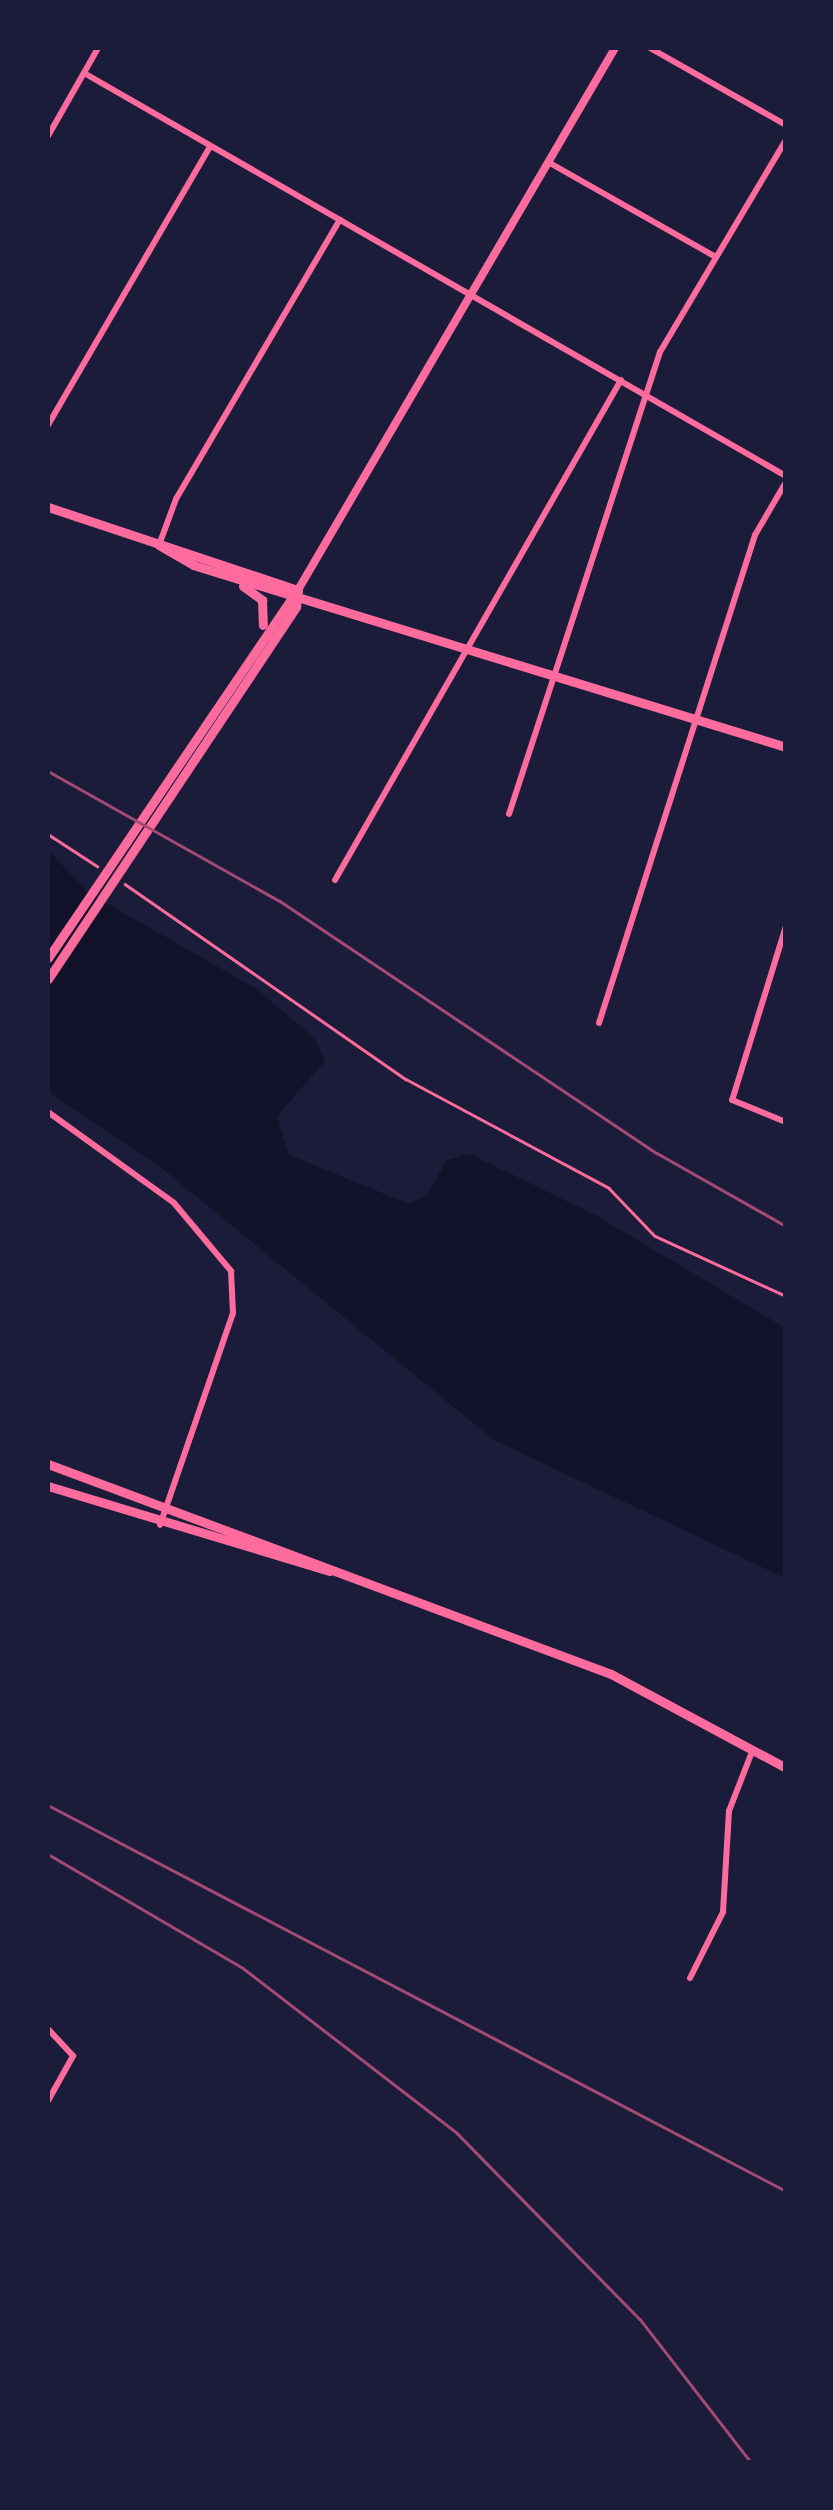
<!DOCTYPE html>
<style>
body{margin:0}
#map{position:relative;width:833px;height:2510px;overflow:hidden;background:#1b1b3a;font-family:Lora,serif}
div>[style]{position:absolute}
.water>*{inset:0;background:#12122b}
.path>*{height:2.5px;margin:-1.25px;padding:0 1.25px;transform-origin:1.25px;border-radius:1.25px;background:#ff6b9d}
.minor>*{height:6px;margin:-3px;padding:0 3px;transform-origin:3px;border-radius:3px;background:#ff6b9d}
.tertiary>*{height:8px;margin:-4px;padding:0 4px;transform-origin:4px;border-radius:4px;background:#ff6b9d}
.secondary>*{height:9px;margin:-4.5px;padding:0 4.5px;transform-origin:4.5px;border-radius:4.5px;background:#ff6b9d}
.primary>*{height:9px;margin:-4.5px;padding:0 4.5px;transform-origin:4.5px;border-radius:4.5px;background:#ff6b9d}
.rail>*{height:2.5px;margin:-1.25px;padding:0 1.25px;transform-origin:1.25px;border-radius:1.25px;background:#a44b75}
span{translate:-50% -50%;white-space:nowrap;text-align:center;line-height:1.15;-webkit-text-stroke:8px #1b1b3a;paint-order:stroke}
.frame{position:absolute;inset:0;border:50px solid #1b1b3a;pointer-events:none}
</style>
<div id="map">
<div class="water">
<div style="clip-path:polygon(48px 850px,89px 893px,258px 990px,315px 1039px,325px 1061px,277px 1116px,289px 1155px,409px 1204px,427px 1195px,447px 1160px,470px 1154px,599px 1217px,785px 1328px,785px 1578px,494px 1440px,159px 1166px,48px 1092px)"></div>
</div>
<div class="path">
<div style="left:48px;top:834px;width:59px;rotate:33.1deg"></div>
<div style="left:125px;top:884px;width:342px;rotate:34.8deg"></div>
<div style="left:406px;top:1079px;width:230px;rotate:28.2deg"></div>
<div style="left:609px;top:1188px;width:66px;rotate:46.2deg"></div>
<div style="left:655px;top:1236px;width:144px;rotate:24.6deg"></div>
</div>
<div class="minor">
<div style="left:650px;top:48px;width:156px;rotate:29.5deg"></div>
<div style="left:84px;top:73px;width:809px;rotate:29.86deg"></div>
<div style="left:48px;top:136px;width:101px;rotate:-60.4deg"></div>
<div style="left:548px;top:162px;width:193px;rotate:29.5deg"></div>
<div style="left:48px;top:425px;width:322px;rotate:-59.8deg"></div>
<div style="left:159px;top:545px;width:49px;rotate:-69.7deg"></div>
<div style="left:176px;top:499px;width:324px;rotate:-59.6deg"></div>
<div style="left:509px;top:814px;width:486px;rotate:-71.9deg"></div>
<div style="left:660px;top:352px;width:247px;rotate:-59.3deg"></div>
<div style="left:335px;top:880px;width:576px;rotate:-60.23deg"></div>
<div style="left:786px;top:926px;width:182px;rotate:107.2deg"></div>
<div style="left:732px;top:1100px;width:58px;rotate:22.2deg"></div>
<div style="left:599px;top:1023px;width:512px;rotate:-72.27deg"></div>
<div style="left:755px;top:535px;width:61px;rotate:-59.7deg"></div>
<div style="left:48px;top:1112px;width:155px;rotate:35.8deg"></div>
<div style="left:174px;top:1203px;width:89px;rotate:50deg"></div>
<div style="left:231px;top:1271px;width:42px;rotate:87.3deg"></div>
<div style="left:233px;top:1313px;width:224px;rotate:109deg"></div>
<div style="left:690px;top:1978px;width:74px;rotate:-63.4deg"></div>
<div style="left:723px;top:1912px;width:101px;rotate:-86.6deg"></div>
<div style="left:729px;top:1811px;width:66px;rotate:-68.8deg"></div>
<div style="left:48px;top:2029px;width:37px;rotate:47deg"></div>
<div style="left:73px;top:2056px;width:51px;rotate:119.1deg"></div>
</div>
<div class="tertiary">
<div style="left:298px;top:590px;width:628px;rotate:-59.68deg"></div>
</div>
<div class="secondary">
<div style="left:48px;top:507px;width:263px;rotate:18.4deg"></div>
<div style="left:159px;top:545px;width:39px;rotate:30deg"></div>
<div style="left:193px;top:565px;width:620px;rotate:17.06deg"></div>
<div style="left:243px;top:586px;width:24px;rotate:36deg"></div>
<div style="left:262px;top:600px;width:25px;rotate:88deg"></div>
<div style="left:48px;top:958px;width:442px;rotate:-55.9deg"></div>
<div style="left:48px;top:979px;width:447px;rotate:-56.3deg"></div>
<div style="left:296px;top:607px;width:17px;rotate:-83deg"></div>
</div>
<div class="primary">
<div style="left:48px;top:1464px;width:601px;rotate:20.46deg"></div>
<div style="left:611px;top:1674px;width:199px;rotate:28.2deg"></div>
<div style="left:48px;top:1486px;width:294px;rotate:16.8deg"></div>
</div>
<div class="rail">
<div style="left:48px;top:771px;width:266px;rotate:29.3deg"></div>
<div style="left:280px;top:901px;width:453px;rotate:33.8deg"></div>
<div style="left:657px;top:1153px;width:148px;rotate:29.5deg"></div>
<div style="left:48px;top:1805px;width:833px;rotate:27.61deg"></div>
<div style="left:48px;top:1854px;width:226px;rotate:30.3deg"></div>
<div style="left:243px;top:1968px;width:270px;rotate:37.6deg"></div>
<div style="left:457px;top:2133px;width:261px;rotate:45.5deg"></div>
<div style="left:640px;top:2319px;width:181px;rotate:52.2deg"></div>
</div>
<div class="frame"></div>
</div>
